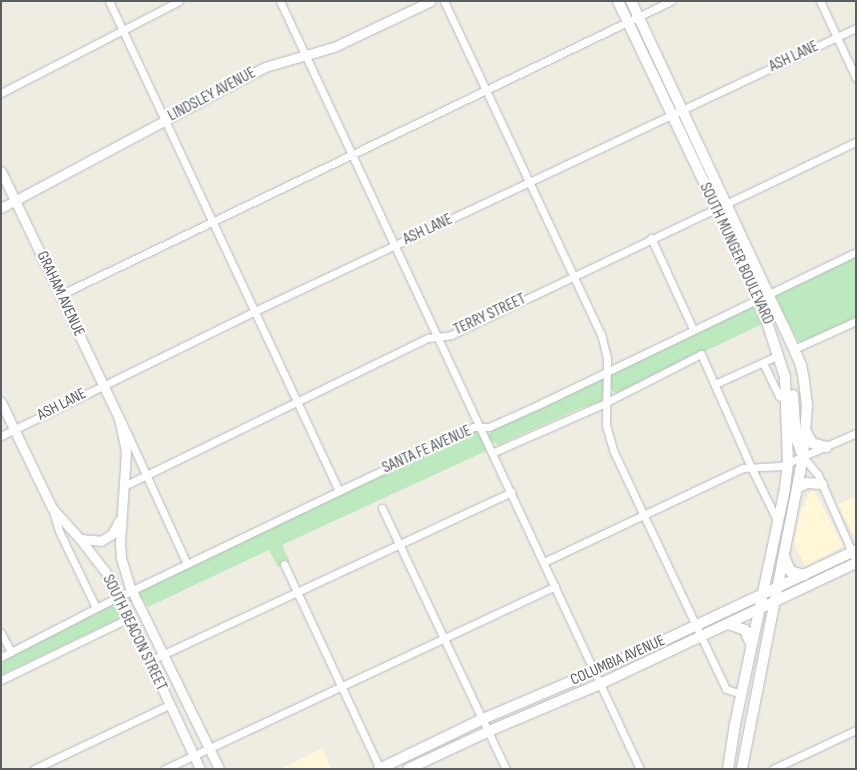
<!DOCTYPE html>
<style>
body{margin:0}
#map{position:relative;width:857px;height:770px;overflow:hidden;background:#efece2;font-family:"Sofia Sans Condensed",sans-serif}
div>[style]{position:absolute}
.commercial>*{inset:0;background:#fff7d7}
.green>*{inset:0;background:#bce9bd}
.roads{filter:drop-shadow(0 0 1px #b7bac0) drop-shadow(0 0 1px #b7bac0)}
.minor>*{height:7px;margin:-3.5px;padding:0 3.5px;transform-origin:3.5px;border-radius:3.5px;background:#fff}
.tertiary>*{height:9px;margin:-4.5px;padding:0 4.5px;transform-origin:4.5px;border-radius:4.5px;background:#fff}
.secondary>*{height:10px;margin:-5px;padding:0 5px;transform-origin:5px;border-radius:5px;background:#fff}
span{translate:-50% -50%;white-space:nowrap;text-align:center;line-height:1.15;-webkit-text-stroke:4.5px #fff;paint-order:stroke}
.street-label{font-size:16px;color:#5a5f64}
.frame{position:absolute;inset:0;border:2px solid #5a5f64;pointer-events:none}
</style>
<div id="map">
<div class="commercial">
<div style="clip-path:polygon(814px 490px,844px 546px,805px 566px,794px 544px,802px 506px,804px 507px,808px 494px)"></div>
<div style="clip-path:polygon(856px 497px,856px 540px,838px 504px)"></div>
<div style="clip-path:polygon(323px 748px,331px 769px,280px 769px)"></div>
</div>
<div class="green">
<div style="clip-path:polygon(856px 255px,856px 317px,802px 342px,798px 341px,776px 299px,756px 309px,762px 324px,756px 327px,617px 393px,612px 391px,611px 385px,604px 388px,601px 402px,583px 407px,498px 445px,492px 441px,486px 444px,488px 450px,282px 545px,290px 562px,278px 567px,269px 550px,148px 607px,141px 597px,119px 607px,122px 615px,120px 618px,1px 675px,1px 660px,111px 605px,117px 604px,139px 594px,144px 589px,474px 430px,483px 437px,490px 434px,491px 429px,598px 378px,604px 380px,611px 377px,611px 373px)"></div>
</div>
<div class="roads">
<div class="minor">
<div style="left:109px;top:1px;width:541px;rotate:64.86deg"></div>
<div style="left:280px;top:1px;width:848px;rotate:64.89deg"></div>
<div style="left:444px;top:1px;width:368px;rotate:64.8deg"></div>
<div style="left:601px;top:334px;width:25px;rotate:76deg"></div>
<div style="left:607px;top:358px;width:67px;rotate:90.9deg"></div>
<div style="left:606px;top:425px;width:26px;rotate:74deg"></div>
<div style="left:613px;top:450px;width:264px;rotate:64.7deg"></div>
<div style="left:726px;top:689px;width:16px;rotate:18deg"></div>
<div style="left:820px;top:1px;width:85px;rotate:64.9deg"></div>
<div style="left:1px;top:93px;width:200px;rotate:-27.3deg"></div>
<div style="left:651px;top:238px;width:100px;rotate:65.2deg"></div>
<div style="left:60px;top:295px;width:678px;rotate:-25.7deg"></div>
<div style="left:794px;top:349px;width:68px;rotate:-24.3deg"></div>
<div style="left:763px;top:363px;width:37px;rotate:64deg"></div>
<div style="left:779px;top:396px;width:9px;rotate:27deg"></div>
<div style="left:715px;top:384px;width:70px;rotate:-24.4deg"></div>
<div style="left:122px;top:422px;width:156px;rotate:65.4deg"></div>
<div style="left:1px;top:436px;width:283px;rotate:-26.2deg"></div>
<div style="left:255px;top:311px;width:664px;rotate:-25.21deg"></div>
<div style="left:494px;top:452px;width:115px;rotate:-23.7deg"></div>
<div style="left:599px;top:406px;width:114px;rotate:-27deg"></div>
<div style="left:701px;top:354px;width:124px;rotate:66.1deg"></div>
<div style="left:751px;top:467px;width:61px;rotate:63.9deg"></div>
<div style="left:803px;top:457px;width:23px;rotate:50deg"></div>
<div style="left:818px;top:475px;width:94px;rotate:66.2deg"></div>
<div style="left:124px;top:486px;width:338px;rotate:-26deg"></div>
<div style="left:428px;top:338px;width:23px;rotate:-7deg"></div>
<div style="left:451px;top:335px;width:449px;rotate:-25.5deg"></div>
<div style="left:52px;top:508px;width:24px;rotate:73deg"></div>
<div style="left:59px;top:531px;width:85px;rotate:64.3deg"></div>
<div style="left:382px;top:508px;width:289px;rotate:64.6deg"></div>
<div style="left:544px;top:562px;width:220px;rotate:-25.3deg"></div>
<div style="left:743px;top:468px;width:38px;rotate:-3deg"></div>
<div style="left:781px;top:466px;width:82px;rotate:-23.7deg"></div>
<div style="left:284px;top:564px;width:226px;rotate:64.9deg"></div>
<div style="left:1px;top:633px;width:21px;rotate:62deg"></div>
<div style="left:1px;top:657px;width:127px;rotate:-27.2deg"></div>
<div style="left:114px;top:599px;width:250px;rotate:-25.6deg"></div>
<div style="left:339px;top:491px;width:148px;rotate:-25.5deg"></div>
<div style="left:473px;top:427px;width:16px"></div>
<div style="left:489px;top:427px;width:51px;rotate:-24.1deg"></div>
<div style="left:536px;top:406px;width:355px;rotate:-25.7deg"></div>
<div style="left:149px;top:661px;width:400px;rotate:-25deg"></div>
<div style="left:1px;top:680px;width:142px;rotate:-25.8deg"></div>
<div style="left:34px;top:769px;width:149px;rotate:-25.4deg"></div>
<div style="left:165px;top:769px;width:431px;rotate:-25.1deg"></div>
<div style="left:773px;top:769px;width:92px;rotate:-25.2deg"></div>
</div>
<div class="tertiary">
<div style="left:1px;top:171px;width:274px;rotate:64.5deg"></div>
<div style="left:119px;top:418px;width:35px;rotate:78deg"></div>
<div style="left:126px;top:452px;width:91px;rotate:93.8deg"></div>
<div style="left:120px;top:543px;width:15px;rotate:86deg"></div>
<div style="left:121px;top:558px;width:28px;rotate:73deg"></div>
<div style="left:129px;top:585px;width:205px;rotate:63.9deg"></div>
<div style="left:1px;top:208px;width:299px;rotate:-28.1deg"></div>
<div style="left:265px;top:67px;width:72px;rotate:-16.2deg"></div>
<div style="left:334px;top:47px;width:107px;rotate:-25.4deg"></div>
<div style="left:1px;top:402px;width:118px;rotate:64.3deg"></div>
<div style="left:52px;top:508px;width:42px;rotate:47.9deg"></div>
<div style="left:80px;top:539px;width:51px;rotate:52.2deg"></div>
<div style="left:111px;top:579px;width:210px;rotate:64.9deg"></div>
<div style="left:80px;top:539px;width:21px;rotate:5deg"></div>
<div style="left:101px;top:541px;width:13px;rotate:-32deg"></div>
<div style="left:112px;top:534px;width:15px;rotate:-62deg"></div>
</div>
<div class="secondary">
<div style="left:618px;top:1px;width:329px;rotate:64.6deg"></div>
<div style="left:759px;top:298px;width:83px;rotate:71.8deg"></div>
<div style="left:785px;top:377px;width:86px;rotate:88deg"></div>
<div style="left:788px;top:463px;width:26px;rotate:97deg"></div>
<div style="left:785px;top:489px;width:240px;rotate:102deg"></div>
<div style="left:735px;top:724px;width:46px;rotate:98.8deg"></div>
<div style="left:631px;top:1px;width:360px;rotate:64.9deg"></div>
<div style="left:784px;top:327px;width:42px;rotate:65.9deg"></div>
<div style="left:801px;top:365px;width:16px;rotate:79deg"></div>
<div style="left:804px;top:381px;width:25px;rotate:83deg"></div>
<div style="left:807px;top:406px;width:51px;rotate:94.5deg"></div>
<div style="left:803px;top:457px;width:318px;rotate:101.1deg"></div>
<div style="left:793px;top:395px;width:43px;rotate:86deg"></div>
<div style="left:796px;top:438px;width:19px;rotate:69deg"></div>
<div style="left:806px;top:432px;width:13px;rotate:61deg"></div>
<div style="left:812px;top:443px;width:15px;rotate:16deg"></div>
<div style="left:797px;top:488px;width:11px;rotate:-27deg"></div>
<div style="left:807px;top:483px;width:15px;rotate:4deg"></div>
<div style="left:784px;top:556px;width:16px;rotate:68deg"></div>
<div style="left:790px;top:571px;width:15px;rotate:16deg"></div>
<div style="left:728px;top:624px;width:18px;rotate:19deg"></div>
<div style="left:745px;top:630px;width:15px;rotate:67deg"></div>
<div style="left:379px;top:769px;width:115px;rotate:-25.7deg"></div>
<div style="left:483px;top:719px;width:161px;rotate:-23.1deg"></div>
<div style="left:631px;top:656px;width:249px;rotate:-25.2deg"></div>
<div style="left:408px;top:769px;width:89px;rotate:-25.1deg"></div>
<div style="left:489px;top:731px;width:121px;rotate:-22.9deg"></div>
<div style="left:600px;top:684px;width:283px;rotate:-25.3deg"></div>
</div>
</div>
<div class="street-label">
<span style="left:794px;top:57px;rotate:-25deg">ASH LANE</span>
<span style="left:212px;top:95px;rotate:-28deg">LINDSLEY AVENUE</span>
<span style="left:428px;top:230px;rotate:-25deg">ASH LANE</span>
<span style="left:736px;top:254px;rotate:65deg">SOUTH MUNGER BOULEVARD</span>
<span style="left:60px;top:294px;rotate:65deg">GRAHAM AVENUE</span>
<span style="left:490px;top:315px;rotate:-25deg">TERRY STREET</span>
<span style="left:62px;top:405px;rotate:-27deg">ASH LANE</span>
<span style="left:427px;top:450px;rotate:-24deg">SANTA FE AVENUE</span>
<span style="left:134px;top:633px;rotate:64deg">SOUTH BEACON STREET</span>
<span style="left:618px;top:661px;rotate:-24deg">COLUMBIA AVENUE</span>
</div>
<div class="frame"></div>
</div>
